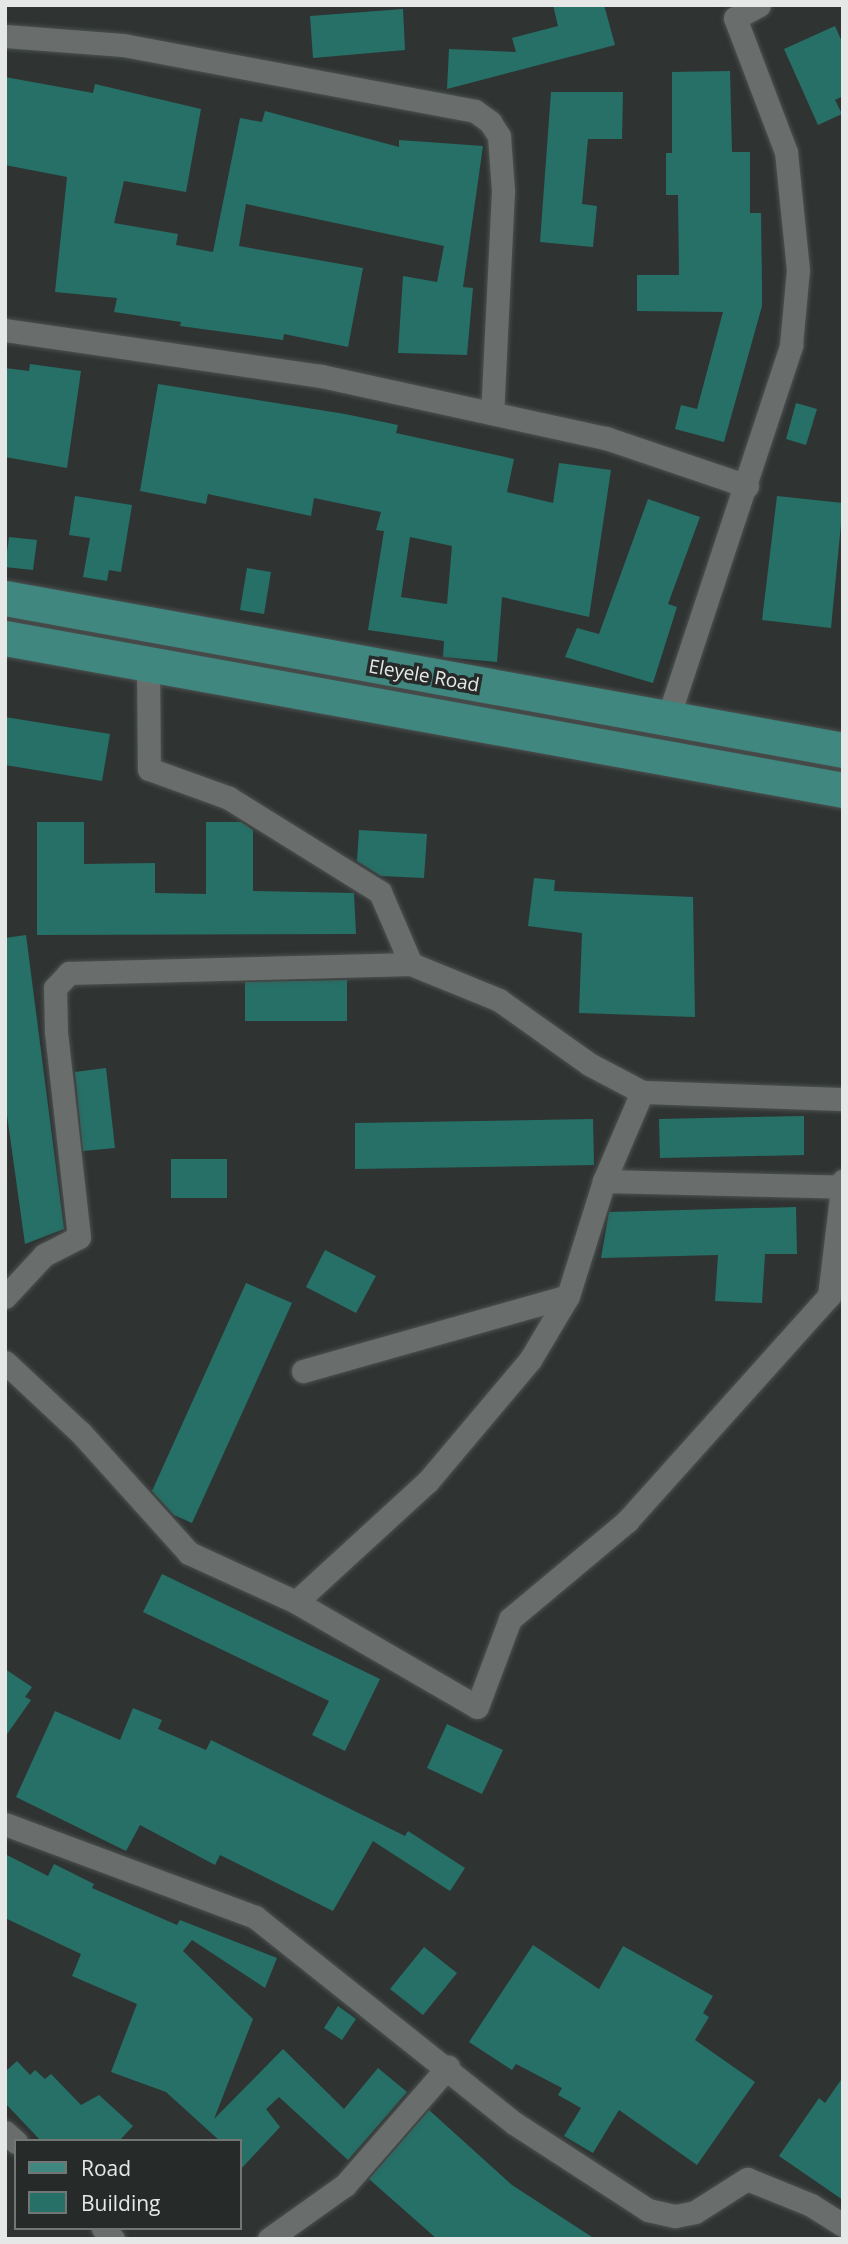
<!DOCTYPE html>
<style>
body{margin:0}
#map{position:relative;width:848px;height:2244px;overflow:hidden;background:#2f3433;font-family:"Open Sans",sans-serif}
div>[style]{position:absolute}
.building>*{inset:0;background:#267067}
.roads{filter:drop-shadow(0 0 2px #4d5150) drop-shadow(0 0 2px #4d5150)}
.minor>*{height:23px;margin:-11.5px;padding:0 11.5px;transform-origin:11.5px;border-radius:11.5px;background:#696e6d}
.primary>*{height:35px;margin:-17.5px;padding:0 17.5px;transform-origin:17.5px;border-radius:17.5px;background:#408780}
span{translate:-50% -50%;white-space:nowrap;text-align:center;line-height:1.15;-webkit-text-stroke:7px #262a29;paint-order:stroke}
.street-label{font-size:19px;color:#e5e8e7}
.frame{position:absolute;inset:0;border:7px solid #e5e8e7;pointer-events:none}
.legend{position:absolute;left:14px;top:2139px;width:228px;height:91px;box-sizing:border-box;background:#262a29;border:2px solid #727675;margin:0;padding:9px 12px;list-style:none;font-size:21px;color:#e5e8e7}
.legend li{display:flex;align-items:center;gap:14px;height:35px}
.legend b{width:35px;border:2px solid #727675}
</style>
<div id="map">
<div class="building">
<div style="clip-path:polygon(553px 5px,604px 5px,615px 45px,447px 89px,449px 49px,516px 52px,512px 38px,558px 26px)"></div>
<div style="clip-path:polygon(403px 9px,405px 50px,313px 58px,310px 16px)"></div>
<div style="clip-path:polygon(835px 26px,843px 44px,843px 96px,835px 100px,842px 114px,818px 125px,784px 49px)"></div>
<div style="clip-path:polygon(730px 71px,732px 152px,750px 152px,750px 213px,761px 213px,762px 286px,762px 306px,724px 442px,675px 429px,681px 405px,697px 409px,723px 312px,637px 311px,637px 275px,679px 275px,678px 195px,666px 195px,666px 153px,672px 153px,672px 72px)"></div>
<div style="clip-path:polygon(5px 77px,93px 93px,95px 84px,201px 109px,186px 192px,124px 181px,114px 223px,178px 234px,176px 245px,213px 252px,240px 118px,262px 122px,265px 111px,399px 147px,399px 140px,483px 146px,463px 287px,473px 288px,467px 355px,398px 353px,403px 276px,437px 282px,444px 246px,246px 204px,239px 246px,363px 268px,348px 347px,284px 334px,283px 340px,180px 326px,181px 322px,114px 312px,117px 298px,55px 292px,67px 177px,5px 165px)"></div>
<div style="clip-path:polygon(551px 92px,623px 92px,622px 139px,588px 139px,582px 204px,597px 206px,593px 247px,540px 242px)"></div>
<div style="clip-path:polygon(30px 364px,81px 371px,67px 468px,5px 457px,5px 368px,29px 371px)"></div>
<div style="clip-path:polygon(evenodd,158px 384px,345px 414px,398px 425px,396px 433px,514px 459px,507px 492px,553px 503px,559px 463px,611px 470px,589px 617px,502px 597px,497px 662px,443px 657px,444px 641px,368px 630px,384px 531px,376px 530px,381px 512px,314px 498px,311px 516px,208px 494px,206px 504px,140px 491px,158px 384px,410px 537px,452px 546px,447px 604px,401px 597px,410px 537px)"></div>
<div style="clip-path:polygon(796px 403px,817px 409px,806px 445px,786px 439px)"></div>
<div style="clip-path:polygon(75px 496px,132px 505px,121px 572px,109px 570px,107px 581px,83px 577px,90px 538px,69px 535px)"></div>
<div style="clip-path:polygon(777px 496px,843px 503px,831px 628px,762px 620px)"></div>
<div style="clip-path:polygon(648px 499px,700px 517px,668px 604px,677px 607px,653px 683px,565px 657px,577px 628px,599px 634px)"></div>
<div style="clip-path:polygon(9px 537px,37px 540px,33px 570px,5px 567px)"></div>
<div style="clip-path:polygon(247px 568px,271px 572px,264px 614px,240px 610px)"></div>
<div style="clip-path:polygon(5px 717px,110px 734px,102px 781px,5px 765px)"></div>
<div style="clip-path:polygon(37px 822px,84px 822px,84px 864px,155px 863px,155px 893px,206px 894px,206px 822px,241px 822px,253px 830px,253px 891px,354px 893px,356px 934px,37px 935px)"></div>
<div style="clip-path:polygon(359px 830px,427px 834px,424px 878px,381px 876px,357px 861px)"></div>
<div style="clip-path:polygon(534px 878px,555px 880px,554px 891px,693px 897px,695px 1017px,579px 1013px,582px 933px,528px 926px)"></div>
<div style="clip-path:polygon(26px 935px,64px 1229px,25px 1244px,5px 1101px,5px 938px)"></div>
<div style="clip-path:polygon(347px 980px,347px 1021px,245px 1021px,245px 982px)"></div>
<div style="clip-path:polygon(106px 1068px,115px 1148px,83px 1151px,75px 1072px)"></div>
<div style="clip-path:polygon(804px 1116px,804px 1155px,660px 1158px,659px 1119px)"></div>
<div style="clip-path:polygon(593px 1119px,594px 1165px,355px 1169px,355px 1123px)"></div>
<div style="clip-path:polygon(171px 1159px,227px 1159px,227px 1198px,171px 1198px)"></div>
<div style="clip-path:polygon(796px 1207px,797px 1254px,765px 1254px,762px 1303px,715px 1301px,718px 1255px,601px 1258px,609px 1212px)"></div>
<div style="clip-path:polygon(325px 1250px,376px 1276px,356px 1313px,306px 1287px)"></div>
<div style="clip-path:polygon(246px 1283px,292px 1303px,192px 1523px,174px 1515px,152px 1491px)"></div>
<div style="clip-path:polygon(162px 1574px,380px 1679px,345px 1751px,312px 1735px,329px 1701px,143px 1612px)"></div>
<div style="clip-path:polygon(5px 1669px,32px 1687px,25px 1697px,31px 1700px,5px 1737px)"></div>
<div style="clip-path:polygon(133px 1708px,162px 1720px,158px 1729px,206px 1750px,211px 1740px,405px 1836px,408px 1831px,465px 1868px,450px 1891px,373px 1841px,333px 1911px,220px 1855px,215px 1865px,140px 1825px,126px 1851px,16px 1797px,55px 1711px,120px 1740px)"></div>
<div style="clip-path:polygon(447px 1724px,503px 1750px,482px 1794px,427px 1768px)"></div>
<div style="clip-path:polygon(5px 1854px,48px 1876px,54px 1864px,94px 1884px,92px 1888px,177px 1925px,180px 1920px,277px 1958px,265px 1988px,192px 1940px,183px 1951px,253px 2019px,214px 2119px,283px 2049px,344px 2109px,378px 2068px,407px 2092px,348px 2160px,279px 2097px,266px 2109px,280px 2127px,240px 2170px,240px 2141px,220px 2141px,166px 2092px,111px 2072px,137px 2004px,72px 1976px,81px 1954px,5px 1918px)"></div>
<div style="clip-path:polygon(533px 1945px,599px 1989px,623px 1946px,713px 1996px,703px 2013px,709px 2017px,695px 2040px,755px 2082px,697px 2165px,619px 2110px,593px 2153px,564px 2136px,581px 2108px,558px 2095px,562px 2088px,516px 2064px,512px 2070px,469px 2042px)"></div>
<div style="clip-path:polygon(424px 1947px,457px 1973px,423px 2015px,390px 1989px)"></div>
<div style="clip-path:polygon(338px 2006px,356px 2019px,342px 2040px,324px 2028px)"></div>
<div style="clip-path:polygon(17px 2061px,30px 2075px,35px 2070px,45px 2079px,51px 2074px,81px 2105px,99px 2095px,133px 2126px,119px 2141px,41px 2141px,5px 2103px,5px 2072px)"></div>
<div style="clip-path:polygon(843px 2077px,843px 2200px,779px 2156px,819px 2098px,825px 2103px)"></div>
<div style="clip-path:polygon(429px 2110px,512px 2185px,595px 2239px,437px 2239px,369px 2179px)"></div>
</div>
<div class="roads">
<div class="minor">
<div style="left:5px;top:36px;width:118px;rotate:4.4deg"></div>
<div style="left:123px;top:45px;width:358px;rotate:10.6deg"></div>
<div style="left:475px;top:111px;width:19px;rotate:36deg"></div>
<div style="left:490px;top:122px;width:17px;rotate:57deg"></div>
<div style="left:499px;top:136px;width:55px;rotate:85.8deg"></div>
<div style="left:503px;top:191px;width:222px;rotate:92.8deg"></div>
<div style="left:5px;top:330px;width:319px;rotate:8.3deg"></div>
<div style="left:321px;top:376px;width:292px;rotate:12.3deg"></div>
<div style="left:606px;top:438px;width:149px;rotate:18.8deg"></div>
<div style="left:148px;top:663px;width:106px;rotate:89.5deg"></div>
<div style="left:149px;top:769px;width:85px;rotate:19.9deg"></div>
<div style="left:229px;top:798px;width:178px;rotate:31.9deg"></div>
<div style="left:380px;top:892px;width:78px;rotate:66.7deg"></div>
<div style="left:667px;top:721px;width:396px;rotate:-71.7deg"></div>
<div style="left:791px;top:345px;width:75px;rotate:-84.7deg"></div>
<div style="left:798px;top:270px;width:119px;rotate:-95.8deg"></div>
<div style="left:786px;top:152px;width:143px;rotate:-110.8deg"></div>
<div style="left:735px;top:18px;width:27px;rotate:-28deg"></div>
<div style="left:604px;top:1181px;width:239px;rotate:1.4deg"></div>
<div style="left:5px;top:1297px;width:57px;rotate:-47.1deg"></div>
<div style="left:44px;top:1255px;width:39px;rotate:-27deg"></div>
<div style="left:79px;top:1237px;width:207px;rotate:-96.4deg"></div>
<div style="left:56px;top:1031px;width:43px;rotate:-91.3deg"></div>
<div style="left:55px;top:988px;width:21px;rotate:-47deg"></div>
<div style="left:69px;top:973px;width:342px;rotate:-1.5deg"></div>
<div style="left:411px;top:964px;width:95px;rotate:22.2deg"></div>
<div style="left:499px;top:1000px;width:110px;rotate:35.4deg"></div>
<div style="left:589px;top:1064px;width:60px;rotate:27.8deg"></div>
<div style="left:642px;top:1092px;width:201px;rotate:2deg"></div>
<div style="left:5px;top:1362px;width:104px;rotate:43.1deg"></div>
<div style="left:81px;top:1433px;width:161px;rotate:48deg"></div>
<div style="left:189px;top:1553px;width:118px;rotate:24.6deg"></div>
<div style="left:296px;top:1602px;width:209px;rotate:30.1deg"></div>
<div style="left:477px;top:1707px;width:94px;rotate:-69.4deg"></div>
<div style="left:510px;top:1619px;width:153px;rotate:-39.9deg"></div>
<div style="left:627px;top:1521px;width:302px;rotate:-48.1deg"></div>
<div style="left:829px;top:1296px;width:116px;rotate:-83.1deg"></div>
<div style="left:303px;top:1371px;width:275px;rotate:-15.8deg"></div>
<div style="left:296px;top:1602px;width:179px;rotate:-42.5deg"></div>
<div style="left:428px;top:1481px;width:158px;rotate:-49.9deg"></div>
<div style="left:530px;top:1360px;width:74px;rotate:-59.3deg"></div>
<div style="left:568px;top:1296px;width:121px;rotate:-72.6deg"></div>
<div style="left:604px;top:1181px;width:97px;rotate:-66.9deg"></div>
<div style="left:5px;top:1824px;width:267px;rotate:20.4deg"></div>
<div style="left:255px;top:1917px;width:331px;rotate:38.5deg"></div>
<div style="left:514px;top:2123px;width:160px;rotate:33deg"></div>
<div style="left:648px;top:2210px;width:28px;rotate:13deg"></div>
<div style="left:675px;top:2216px;width:20px;rotate:-11deg"></div>
<div style="left:695px;top:2212px;width:62px;rotate:-32.4deg"></div>
<div style="left:747px;top:2179px;width:69px;rotate:22.1deg"></div>
<div style="left:811px;top:2205px;width:38px;rotate:32deg"></div>
<div style="left:5px;top:2132px;width:15px;rotate:42deg"></div>
<div style="left:103px;top:2228px;width:15px;rotate:48deg"></div>
<div style="left:269px;top:2239px;width:93px;rotate:-35.4deg"></div>
<div style="left:345px;top:2185px;width:157px;rotate:-48.9deg"></div>
</div>
<div class="primary">
<div style="left:5px;top:598px;width:852px;rotate:10.28deg"></div>
<div style="left:5px;top:638px;width:852px;rotate:10.28deg"></div>
</div>
</div>
<div class="street-label">
<span style="left:424px;top:676px;rotate:10deg">Eleyele Road</span>
</div>
<div class="frame"></div>
<ul class="legend">
<li><b style="height:9px;background:#408780"></b>Road</li>
<li><b style="height:19px;background:#267067"></b>Building</li>
</ul>
</div>
